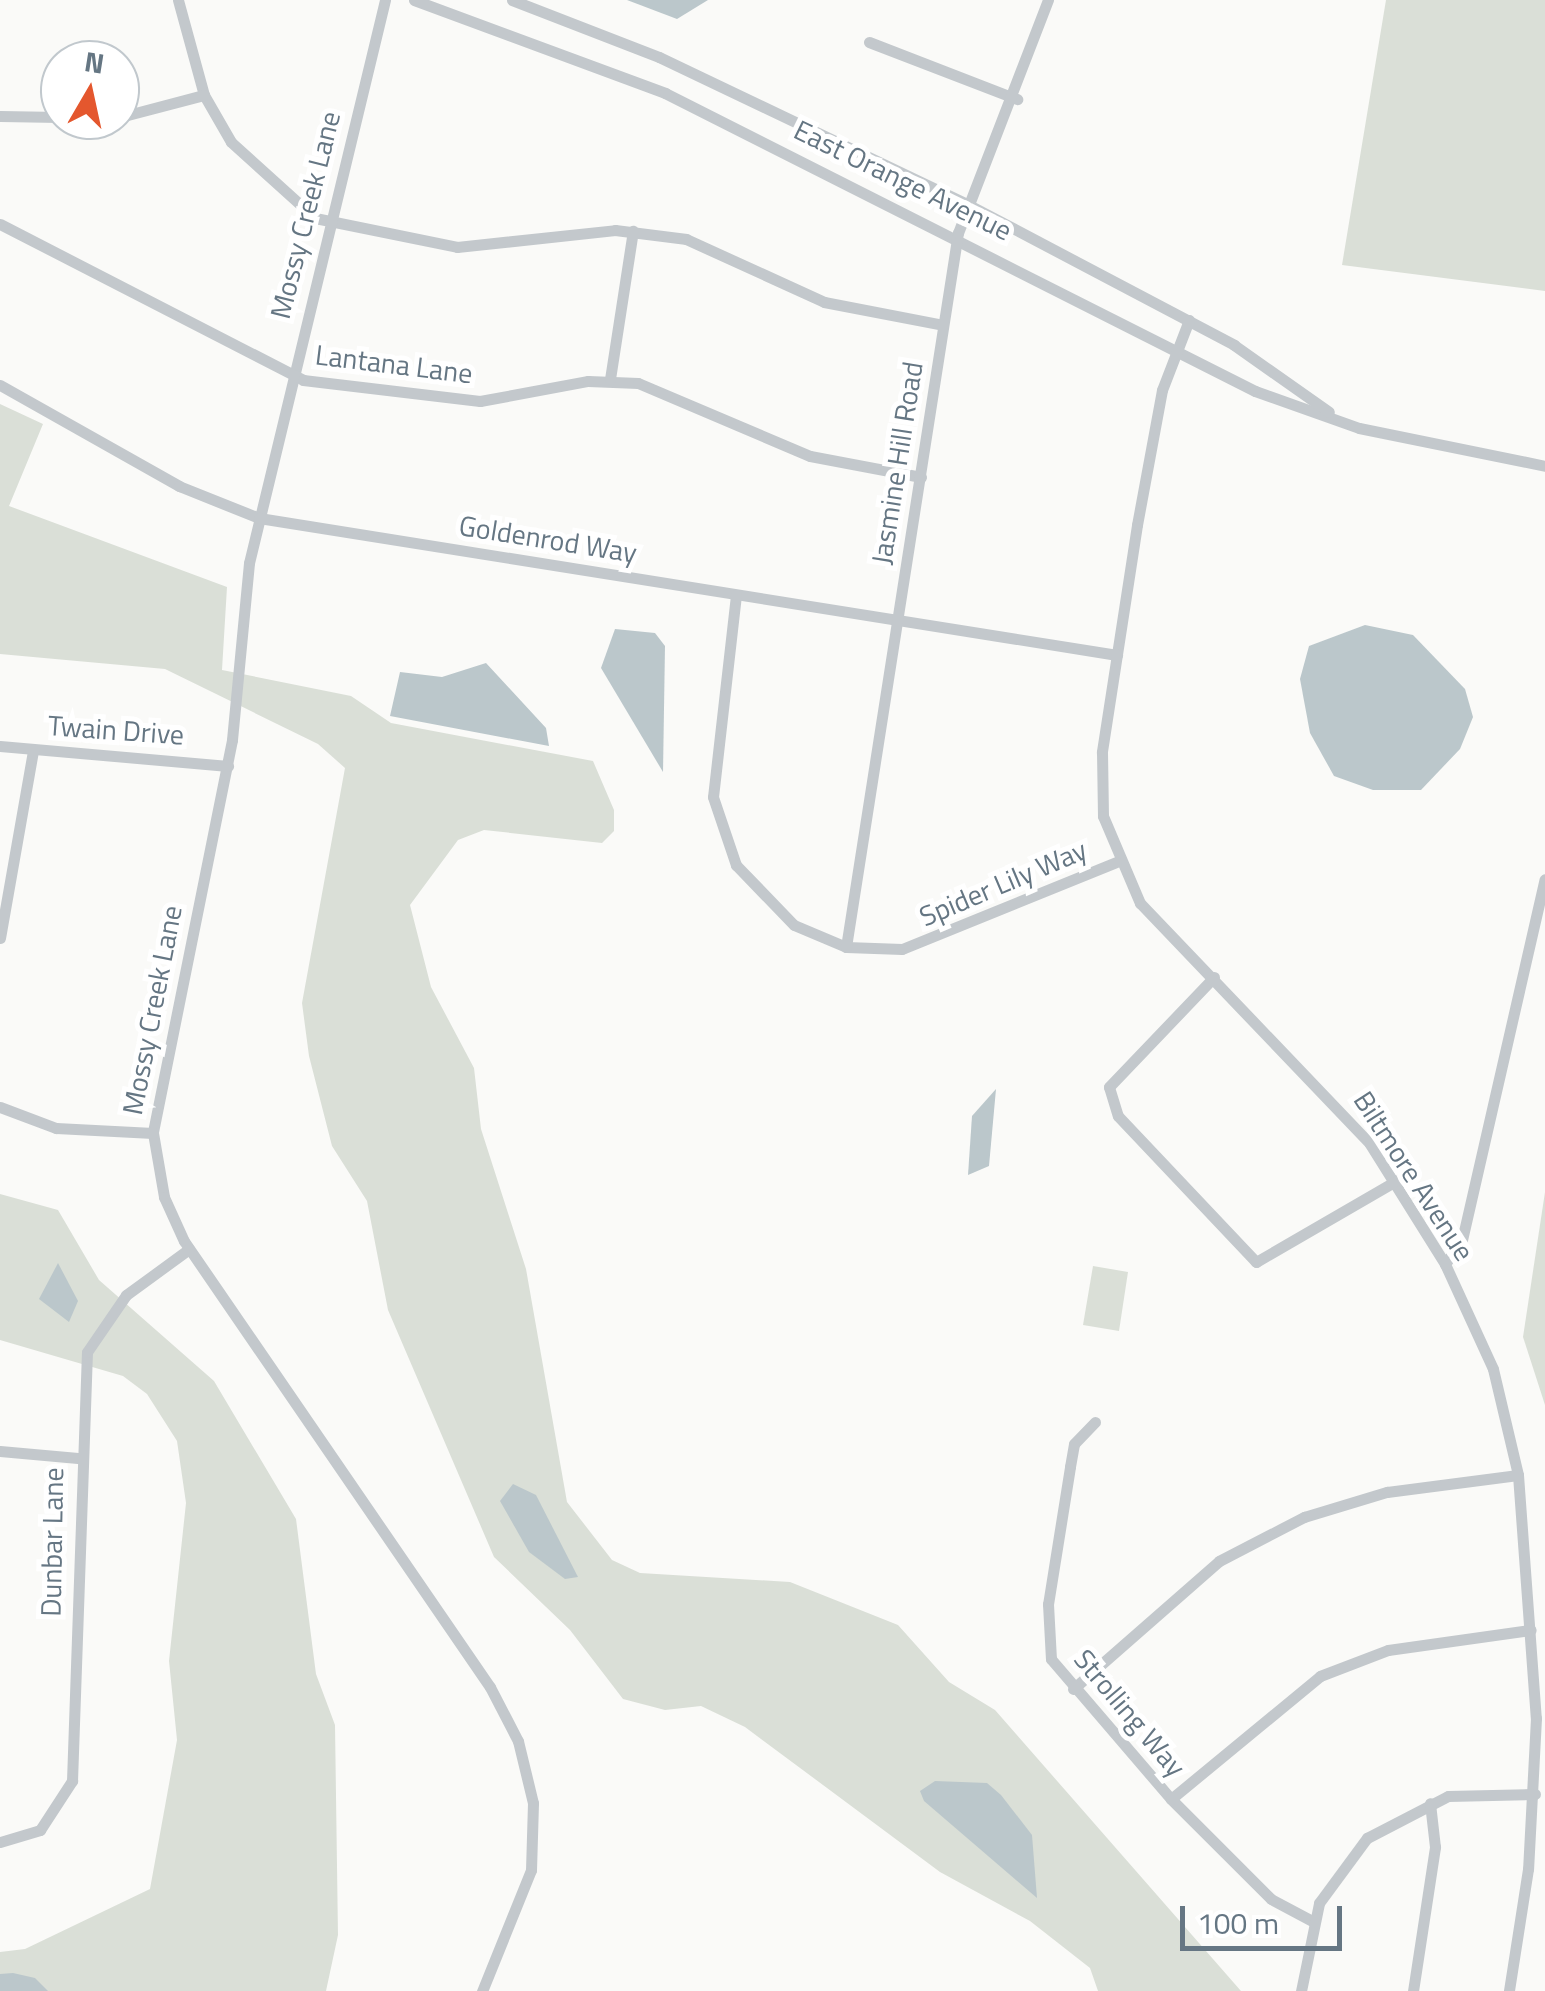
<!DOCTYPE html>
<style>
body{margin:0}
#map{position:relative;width:1545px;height:1991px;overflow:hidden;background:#fafaf8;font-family:"Titillium Web",sans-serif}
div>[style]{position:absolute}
.green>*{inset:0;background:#dadfd7}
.water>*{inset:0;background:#bbc7cb}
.minor>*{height:11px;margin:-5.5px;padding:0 5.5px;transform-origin:5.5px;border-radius:5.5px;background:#c3c8cc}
span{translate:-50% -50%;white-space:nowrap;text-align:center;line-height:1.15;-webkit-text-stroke:10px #fff;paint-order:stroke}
.street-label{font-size:28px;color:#657683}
.north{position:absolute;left:40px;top:40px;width:100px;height:100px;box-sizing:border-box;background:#fff;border:2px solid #c1c8cd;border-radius:50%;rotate:9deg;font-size:28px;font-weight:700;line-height:40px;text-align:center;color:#657683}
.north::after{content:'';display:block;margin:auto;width:35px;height:45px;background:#e4572e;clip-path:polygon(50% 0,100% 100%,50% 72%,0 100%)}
.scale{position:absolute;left:1180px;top:1906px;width:162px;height:45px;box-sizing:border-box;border:5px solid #657683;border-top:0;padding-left:12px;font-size:30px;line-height:35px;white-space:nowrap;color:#657683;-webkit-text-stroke:8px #fff;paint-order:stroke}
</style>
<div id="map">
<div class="green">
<div style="clip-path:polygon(1386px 0,1545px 0,1545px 291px,1342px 265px)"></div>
<div style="clip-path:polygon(0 404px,43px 424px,9px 506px,227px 587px,222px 670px,351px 696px,391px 723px,593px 761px,614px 810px,614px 831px,602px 843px,484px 830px,458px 840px,410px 905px,431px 987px,474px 1068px,481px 1129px,526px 1269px,567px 1502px,612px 1560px,640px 1573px,790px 1582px,898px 1625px,949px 1682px,995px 1710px,1241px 1991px,1098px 1991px,1090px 1968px,1030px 1921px,940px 1872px,745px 1727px,701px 1706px,665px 1710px,623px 1699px,570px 1630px,494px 1557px,388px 1310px,367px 1201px,332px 1146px,309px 1056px,302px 1003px,345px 768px,318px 744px,165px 669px,0 654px)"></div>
<div style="clip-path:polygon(1545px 1192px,1545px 1405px,1523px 1337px)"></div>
<div style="clip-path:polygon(0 1194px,58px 1210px,99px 1280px,214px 1381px,296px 1519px,316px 1674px,335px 1725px,338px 1935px,326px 1991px,0 1991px,0 1952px,25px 1949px,150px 1889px,177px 1740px,169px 1661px,186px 1503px,177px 1441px,147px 1394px,123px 1376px,0 1340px)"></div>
<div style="clip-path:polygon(1093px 1266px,1128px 1272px,1119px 1331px,1083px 1325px)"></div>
</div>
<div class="water">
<div style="clip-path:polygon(627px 0,708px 0,677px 19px)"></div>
<div style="clip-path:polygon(1365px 625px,1413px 635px,1465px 689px,1473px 717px,1460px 749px,1421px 790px,1373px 790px,1334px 776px,1310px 733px,1300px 679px,1309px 646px)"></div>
<div style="clip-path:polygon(615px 629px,655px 633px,665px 646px,663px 772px,601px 668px)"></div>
<div style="clip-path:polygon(486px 663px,546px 728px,549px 746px,390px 716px,400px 672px,442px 677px)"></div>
<div style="clip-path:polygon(996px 1089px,989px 1166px,968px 1175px,972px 1116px)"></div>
<div style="clip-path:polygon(58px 1263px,78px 1301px,69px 1322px,39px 1299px)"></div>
<div style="clip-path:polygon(513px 1484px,536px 1495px,578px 1577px,565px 1579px,529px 1552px,500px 1501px)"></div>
<div style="clip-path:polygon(935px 1781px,987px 1783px,1001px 1795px,1032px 1835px,1037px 1898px,924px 1801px,920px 1791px)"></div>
<div style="clip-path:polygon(13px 1973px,35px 1978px,48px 1991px,0 1991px,0 1974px)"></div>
</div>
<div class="minor">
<div style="left:178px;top:0;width:98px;rotate:74.7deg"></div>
<div style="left:204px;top:95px;width:54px;rotate:60.1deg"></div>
<div style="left:231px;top:142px;width:113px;rotate:42.1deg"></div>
<div style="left:315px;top:218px;width:145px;rotate:11.5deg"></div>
<div style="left:457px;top:247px;width:159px;rotate:-6.1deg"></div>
<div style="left:615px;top:230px;width:72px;rotate:7.2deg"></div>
<div style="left:686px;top:239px;width:152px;rotate:24.5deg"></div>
<div style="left:824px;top:302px;width:121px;rotate:10.9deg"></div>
<div style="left:385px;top:0;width:579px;rotate:103.58deg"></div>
<div style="left:249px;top:563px;width:178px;rotate:95.5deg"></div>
<div style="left:232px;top:740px;width:401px;rotate:101.4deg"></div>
<div style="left:153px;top:1133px;width:65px;rotate:80.2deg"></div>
<div style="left:164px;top:1197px;width:48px;rotate:65.6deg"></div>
<div style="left:184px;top:1241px;width:541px;rotate:55.55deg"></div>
<div style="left:490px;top:1687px;width:61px;rotate:62.6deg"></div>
<div style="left:518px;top:1741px;width:64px;rotate:76.4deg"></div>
<div style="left:533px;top:1803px;width:67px;rotate:91.7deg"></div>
<div style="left:531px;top:1870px;width:131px;rotate:112deg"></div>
<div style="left:414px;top:0;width:268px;rotate:20.3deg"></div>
<div style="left:665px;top:93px;width:661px;rotate:26.8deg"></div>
<div style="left:1255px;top:391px;width:110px;rotate:19.6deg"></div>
<div style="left:1359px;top:428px;width:190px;rotate:11.5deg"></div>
<div style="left:512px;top:0;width:158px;rotate:21.2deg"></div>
<div style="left:659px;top:57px;width:344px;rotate:25.5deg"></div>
<div style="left:969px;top:205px;width:300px;rotate:27.8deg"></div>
<div style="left:1234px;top:345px;width:116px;rotate:35.2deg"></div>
<div style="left:869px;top:42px;width:159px;rotate:21.1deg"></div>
<div style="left:0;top:116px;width:60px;rotate:1deg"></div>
<div style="left:120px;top:117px;width:87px;rotate:-14.7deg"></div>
<div style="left:0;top:224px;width:341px;rotate:27.2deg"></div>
<div style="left:303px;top:380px;width:178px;rotate:6.8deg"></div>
<div style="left:480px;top:401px;width:110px;rotate:-10.5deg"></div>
<div style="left:588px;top:381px;width:50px;rotate:2.3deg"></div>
<div style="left:638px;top:383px;width:187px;rotate:23deg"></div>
<div style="left:810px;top:456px;width:113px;rotate:10.7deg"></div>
<div style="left:1189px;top:320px;width:75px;rotate:111.1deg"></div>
<div style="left:1162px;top:390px;width:137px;rotate:100.5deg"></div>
<div style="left:1137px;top:525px;width:230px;rotate:98.8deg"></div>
<div style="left:1102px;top:752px;width:64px;rotate:89.1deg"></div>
<div style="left:1103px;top:816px;width:95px;rotate:67deg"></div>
<div style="left:1140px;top:903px;width:333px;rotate:46.3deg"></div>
<div style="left:1370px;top:1144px;width:142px;rotate:58deg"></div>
<div style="left:1445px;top:1264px;width:115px;rotate:65.4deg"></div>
<div style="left:1493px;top:1369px;width:109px;rotate:76.7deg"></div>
<div style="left:1518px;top:1475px;width:244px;rotate:85.8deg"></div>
<div style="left:1536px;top:1718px;width:151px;rotate:93deg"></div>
<div style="left:1528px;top:1869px;width:123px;rotate:98.9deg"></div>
<div style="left:610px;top:379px;width:150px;rotate:-81.2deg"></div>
<div style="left:0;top:385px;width:206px;rotate:29.4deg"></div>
<div style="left:179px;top:486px;width:86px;rotate:21.8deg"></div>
<div style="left:259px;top:518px;width:869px;rotate:9.07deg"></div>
<div style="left:736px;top:595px;width:203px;rotate:96.5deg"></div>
<div style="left:713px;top:797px;width:72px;rotate:71.3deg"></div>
<div style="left:736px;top:865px;width:83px;rotate:46deg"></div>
<div style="left:794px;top:925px;width:56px;rotate:22.9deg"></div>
<div style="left:846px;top:947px;width:56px;rotate:2deg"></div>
<div style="left:902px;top:949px;width:231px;rotate:-22.1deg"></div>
<div style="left:0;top:746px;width:229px;rotate:5deg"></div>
<div style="left:0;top:938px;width:191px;rotate:-80deg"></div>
<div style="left:846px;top:947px;width:723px;rotate:-81.09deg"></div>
<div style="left:958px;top:233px;width:250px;rotate:-68.9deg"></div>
<div style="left:1214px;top:977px;width:152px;rotate:133.7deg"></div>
<div style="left:1109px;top:1087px;width:30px;rotate:73deg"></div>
<div style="left:1118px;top:1116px;width:201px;rotate:46.6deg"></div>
<div style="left:1256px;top:1262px;width:160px;rotate:-30.1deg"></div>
<div style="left:0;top:1107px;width:60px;rotate:20.6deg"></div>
<div style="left:56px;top:1128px;width:97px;rotate:3deg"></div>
<div style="left:1445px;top:1264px;width:29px;rotate:-55deg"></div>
<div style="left:1462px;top:1240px;width:370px;rotate:-77.1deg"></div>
<div style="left:1095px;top:1422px;width:30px;rotate:134deg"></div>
<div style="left:1074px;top:1444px;width:23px;rotate:100deg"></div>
<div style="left:1070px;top:1467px;width:139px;rotate:99.1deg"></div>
<div style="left:1048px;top:1604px;width:55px;rotate:86.9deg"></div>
<div style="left:1051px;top:1659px;width:184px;rotate:49.4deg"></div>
<div style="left:1171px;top:1799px;width:141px;rotate:45deg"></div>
<div style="left:1271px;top:1899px;width:47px;rotate:28.2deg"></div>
<div style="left:0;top:1451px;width:78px;rotate:5.1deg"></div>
<div style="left:1073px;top:1689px;width:194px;rotate:-41.2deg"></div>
<div style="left:1219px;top:1561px;width:96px;rotate:-27.4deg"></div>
<div style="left:1304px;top:1517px;width:87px;rotate:-16.8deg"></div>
<div style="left:1387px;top:1492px;width:132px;rotate:-7.4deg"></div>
<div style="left:1171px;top:1799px;width:193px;rotate:-39.5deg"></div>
<div style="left:1320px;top:1676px;width:73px;rotate:-20.9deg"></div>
<div style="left:1388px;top:1650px;width:144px;rotate:-8deg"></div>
<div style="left:0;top:1842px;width:42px;rotate:-16.7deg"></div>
<div style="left:40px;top:1830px;width:59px;rotate:-56.9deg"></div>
<div style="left:72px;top:1781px;width:429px;rotate:-88deg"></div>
<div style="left:87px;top:1352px;width:69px;rotate:-55.6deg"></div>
<div style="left:126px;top:1295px;width:78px;rotate:-36.1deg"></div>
<div style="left:1301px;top:1991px;width:90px;rotate:-78.4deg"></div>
<div style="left:1319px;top:1903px;width:81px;rotate:-53.6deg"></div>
<div style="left:1367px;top:1838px;width:91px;rotate:-27.4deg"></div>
<div style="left:1448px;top:1796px;width:87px;rotate:-1.3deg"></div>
<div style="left:1413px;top:1991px;width:146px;rotate:-81.3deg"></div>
<div style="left:1435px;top:1847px;width:44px;rotate:-96.5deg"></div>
</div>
<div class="street-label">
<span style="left:903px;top:180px;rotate:26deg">East Orange Avenue</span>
<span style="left:305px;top:215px;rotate:-76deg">Mossy Creek Lane</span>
<span style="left:394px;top:364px;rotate:7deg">Lantana Lane</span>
<span style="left:897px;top:463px;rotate:-81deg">Jasmine Hill Road</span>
<span style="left:548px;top:539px;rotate:9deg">Goldenrod Way</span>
<span style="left:116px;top:730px;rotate:4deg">Twain Drive</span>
<span style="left:1003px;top:883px;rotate:-23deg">Spider Lily Way</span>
<span style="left:152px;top:1010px;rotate:-79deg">Mossy Creek Lane</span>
<span style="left:1414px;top:1176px;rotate:57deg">Biltmore Avenue</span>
<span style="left:52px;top:1542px;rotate:-89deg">Dunbar Lane</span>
<span style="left:1130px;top:1713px;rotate:50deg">Strolling Way</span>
</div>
<div class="north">N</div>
<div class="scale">100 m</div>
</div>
